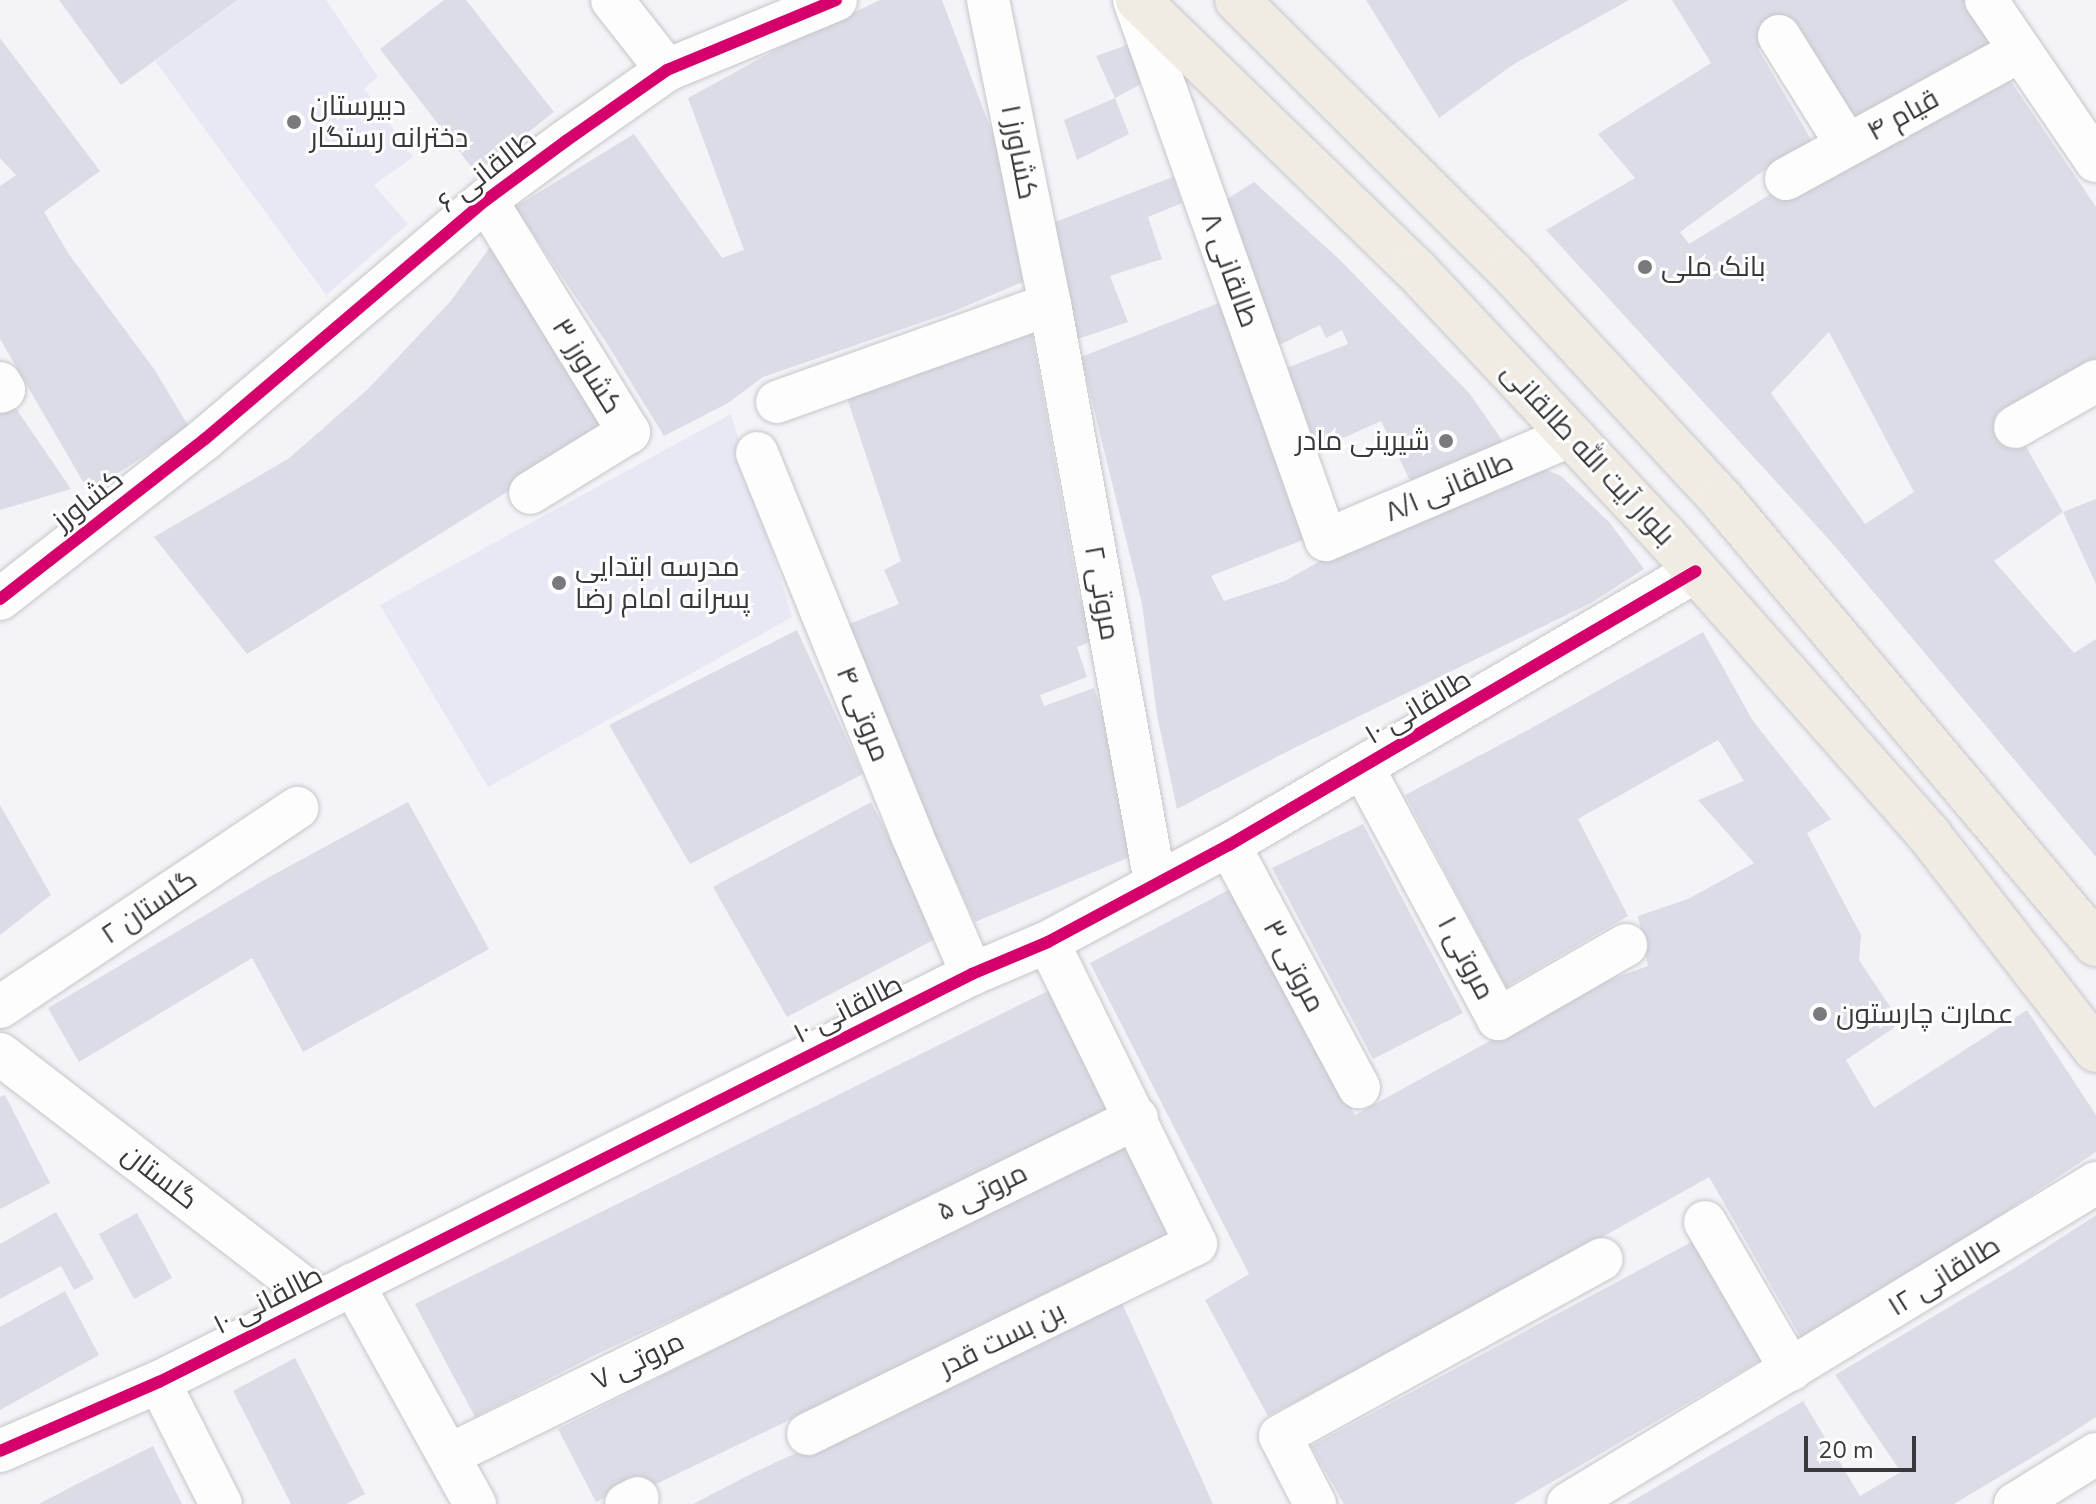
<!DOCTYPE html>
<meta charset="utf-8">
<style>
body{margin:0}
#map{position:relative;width:2096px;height:1504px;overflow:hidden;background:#f3f3f8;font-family:"Nunito Sans",Cairo,sans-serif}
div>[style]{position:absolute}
.built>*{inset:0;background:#e8e8f5}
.building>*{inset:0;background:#dcdce7}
.roads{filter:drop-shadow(0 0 2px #c6c6ca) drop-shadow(0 0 2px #c6c6ca)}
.minor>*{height:42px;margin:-21px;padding:0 21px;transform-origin:21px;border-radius:21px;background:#fdfdfe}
.major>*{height:44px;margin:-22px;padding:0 22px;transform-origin:22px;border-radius:22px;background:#f0ece4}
.cycleway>*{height:12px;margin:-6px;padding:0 6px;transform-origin:6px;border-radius:6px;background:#d6006c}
.dots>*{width:22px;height:22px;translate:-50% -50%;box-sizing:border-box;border:4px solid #fefefe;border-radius:50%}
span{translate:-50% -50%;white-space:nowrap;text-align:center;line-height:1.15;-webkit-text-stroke:6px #fefefe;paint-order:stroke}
.poi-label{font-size:28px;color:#39393d}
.left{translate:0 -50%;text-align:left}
.right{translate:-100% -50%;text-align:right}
.street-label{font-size:28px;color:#39393d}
.scale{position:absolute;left:1804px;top:1436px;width:112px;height:36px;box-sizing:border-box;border:4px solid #39393d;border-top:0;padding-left:10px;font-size:24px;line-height:28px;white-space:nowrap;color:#39393d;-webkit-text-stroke:6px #fefefe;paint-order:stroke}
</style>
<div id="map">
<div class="built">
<div style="clip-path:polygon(239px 0,326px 0,378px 77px,364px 88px,413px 157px,374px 185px,408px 224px,326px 295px,155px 61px)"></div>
<div style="clip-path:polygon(731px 414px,792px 617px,488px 787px,380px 605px)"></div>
</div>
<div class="building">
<div style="clip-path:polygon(59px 0,238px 0,121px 85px)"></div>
<div style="clip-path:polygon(444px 0,466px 0,554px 112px,476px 173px,380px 49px)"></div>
<div style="clip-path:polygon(880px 0,942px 0,996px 143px,1023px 282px,952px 312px,763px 377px,728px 403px,664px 436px,606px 342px,515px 207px,634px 134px,722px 258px,744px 250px,688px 98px,777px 49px)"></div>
<div style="clip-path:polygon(1366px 0,1629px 0,1514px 64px,1439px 118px)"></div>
<div style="clip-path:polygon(evenodd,1672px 0,1969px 0,2004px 47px,1858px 129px,1792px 26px,1758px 49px,1812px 141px,1774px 163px,1680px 232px,1689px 244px,1779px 189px,2010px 80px,2096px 207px,2096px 361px,1998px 413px,2015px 427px,2063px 512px,1994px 561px,2074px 653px,2096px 639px,2096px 857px,1834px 545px,1546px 230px,1635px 178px,1598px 134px,1711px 63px,1672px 0,1829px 332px,1914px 492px,1865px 524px,1771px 393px,1829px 332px)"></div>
<div style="clip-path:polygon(0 38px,100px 171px,44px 212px,68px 253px,154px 369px,189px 427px,89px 492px,0 339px,0 186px,16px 175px,0 158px)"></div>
<div style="clip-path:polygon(1127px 45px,1143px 83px,1115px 98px,1096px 56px)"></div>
<div style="clip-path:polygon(1115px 98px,1129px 134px,1077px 160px,1064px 120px)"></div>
<div style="clip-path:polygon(1173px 177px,1182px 203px,1148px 217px,1162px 259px,1110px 276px,1128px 322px,1075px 340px,1055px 222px)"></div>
<div style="clip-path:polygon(1254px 182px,1340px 260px,1470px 394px,1506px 446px,1415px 491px,1381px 421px,1303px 456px,1271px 374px,1348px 344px,1342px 330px,1326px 338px,1320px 325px,1263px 353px,1213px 208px)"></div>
<div style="clip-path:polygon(493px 243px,603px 422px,560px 459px,247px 654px,154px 537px,288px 459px,368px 389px,450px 302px)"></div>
<div style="clip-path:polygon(1224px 301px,1313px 536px,1211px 576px,1224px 601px,1285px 581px,1334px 553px,1540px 467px,1561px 476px,1610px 523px,1644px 569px,1591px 603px,1292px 749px,1177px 809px,1157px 715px,1142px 604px,1081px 357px)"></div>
<div style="clip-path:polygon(1031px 328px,1079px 597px,1098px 639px,1077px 647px,1087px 677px,1040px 695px,1044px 706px,1094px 688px,1144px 851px,975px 922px,839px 628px,899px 604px,884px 570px,901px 561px,847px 398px)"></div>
<div style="clip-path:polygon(15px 407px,71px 489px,0 510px,0 413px)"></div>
<div style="clip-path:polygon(2096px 499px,2096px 584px,2063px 512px)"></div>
<div style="clip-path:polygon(797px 630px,863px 774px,690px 864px,609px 725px)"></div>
<div style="clip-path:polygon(1703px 632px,1753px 721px,1831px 819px,1807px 833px,1861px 935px,1859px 960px,1901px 1023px,1846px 1060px,1874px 1108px,2027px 1010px,2096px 1115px,2096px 1152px,1963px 1240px,1801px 1338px,1709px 1177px,1482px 1305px,1268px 1416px,1205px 1300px,1249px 1274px,1090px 963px,1234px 887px,1355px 1115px,1586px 988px,1648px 966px,1638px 916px,1688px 899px,1754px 863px,1698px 800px,1744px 781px,1718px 740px,1578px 819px,1628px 916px,1506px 987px,1405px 795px,1528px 730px)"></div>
<div style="clip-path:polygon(408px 802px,489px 949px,303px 1052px,252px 958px,79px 1062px,48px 1008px,271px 876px)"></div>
<div style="clip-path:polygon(871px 802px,941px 936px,787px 1017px,713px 887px)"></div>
<div style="clip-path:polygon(0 805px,51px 895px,0 935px)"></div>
<div style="clip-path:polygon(1363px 824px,1463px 1013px,1373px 1059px,1272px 868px)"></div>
<div style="clip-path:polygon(1056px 987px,1120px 1106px,914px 1207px,595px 1355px,475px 1417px,415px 1304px)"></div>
<div style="clip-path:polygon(5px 1095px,50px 1183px,0 1209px,0 1097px)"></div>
<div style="clip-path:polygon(1129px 1138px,1175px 1235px,650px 1487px,644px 1477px,596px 1502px,558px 1429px)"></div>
<div style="clip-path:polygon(56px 1212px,94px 1279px,74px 1290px,61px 1266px,0 1299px,0 1244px)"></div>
<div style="clip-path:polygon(137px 1213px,172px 1278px,134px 1299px,99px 1234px)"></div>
<div style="clip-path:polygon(2096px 1215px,2096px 1417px,2056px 1443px,1954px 1504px,1627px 1504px,1803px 1401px,1860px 1496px,1901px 1472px,1835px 1375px,2018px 1266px)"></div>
<div style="clip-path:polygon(1697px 1239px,1763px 1359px,1514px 1504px,1344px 1504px,1311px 1446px)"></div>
<div style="clip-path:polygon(65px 1291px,99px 1355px,0 1410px,0 1327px)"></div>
<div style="clip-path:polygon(1122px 1303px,1213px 1504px,693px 1504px,753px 1473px)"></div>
<div style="clip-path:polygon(295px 1358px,365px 1494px,346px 1504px,291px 1504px,233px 1391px)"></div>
<div style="clip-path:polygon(153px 1446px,182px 1504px,39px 1504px,77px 1484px)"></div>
</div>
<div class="roads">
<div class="minor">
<div style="left:612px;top:0;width:89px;rotate:51.8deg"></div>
<div style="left:988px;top:0;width:310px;rotate:78.5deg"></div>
<div style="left:1050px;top:304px;width:587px;rotate:79.7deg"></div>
<div style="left:1134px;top:0;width:573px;rotate:70.43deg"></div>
<div style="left:1326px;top:540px;width:267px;rotate:-23.1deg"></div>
<div style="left:1986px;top:0;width:195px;rotate:55.7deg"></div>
<div style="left:1779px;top:36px;width:128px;rotate:58deg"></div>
<div style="left:1786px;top:179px;width:267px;rotate:-28.7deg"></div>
<div style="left:486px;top:200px;width:273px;rotate:58.4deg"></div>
<div style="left:629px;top:432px;width:116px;rotate:148.4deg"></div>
<div style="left:0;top:383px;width:8px;rotate:60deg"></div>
<div style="left:4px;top:390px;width:4px;rotate:153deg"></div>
<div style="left:777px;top:402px;width:290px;rotate:-19.7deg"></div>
<div style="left:2015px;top:427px;width:93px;rotate:-29.6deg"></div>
<div style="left:757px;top:453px;width:410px;rotate:67.9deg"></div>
<div style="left:911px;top:833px;width:154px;rotate:66.6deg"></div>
<div style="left:0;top:599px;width:260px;rotate:-38deg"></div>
<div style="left:205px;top:439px;width:369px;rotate:-40.4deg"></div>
<div style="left:486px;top:200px;width:99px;rotate:-36.4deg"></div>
<div style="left:566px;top:141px;width:123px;rotate:-35.1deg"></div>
<div style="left:667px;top:70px;width:183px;rotate:-22.5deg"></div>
<div style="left:1363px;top:768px;width:285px;rotate:61.7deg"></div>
<div style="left:1498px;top:1019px;width:148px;rotate:-30deg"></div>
<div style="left:1229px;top:845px;width:275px;rotate:61.8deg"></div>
<div style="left:0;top:1007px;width:358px;rotate:-33.8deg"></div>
<div style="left:0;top:1054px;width:403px;rotate:37.6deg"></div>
<div style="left:1705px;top:1222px;width:171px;rotate:59.8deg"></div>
<div style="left:353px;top:1284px;width:252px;rotate:61deg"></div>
<div style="left:159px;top:1382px;width:137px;rotate:63.1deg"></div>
<div style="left:808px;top:1434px;width:432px;rotate:-26.1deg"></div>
<div style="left:1196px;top:1244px;width:336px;rotate:-116.1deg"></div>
<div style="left:0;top:1451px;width:173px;rotate:-23.5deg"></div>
<div style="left:159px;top:1382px;width:910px;rotate:-26.65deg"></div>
<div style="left:972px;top:974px;width:82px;rotate:-22.8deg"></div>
<div style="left:1048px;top:942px;width:205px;rotate:-28.2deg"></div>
<div style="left:1229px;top:845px;width:541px;rotate:-30.4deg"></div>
<div style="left:449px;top:1455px;width:766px;rotate:-26.1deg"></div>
<div style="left:626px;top:1504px;width:13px;rotate:-27deg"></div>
<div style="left:1315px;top:1504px;width:76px;rotate:-117.2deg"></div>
<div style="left:1280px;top:1436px;width:367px;rotate:-28.8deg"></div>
<div style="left:1568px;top:1504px;width:618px;rotate:-31.3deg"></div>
<div style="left:2015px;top:1504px;width:95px;rotate:-31.7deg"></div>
</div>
<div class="major">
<div style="left:1138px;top:0;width:386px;rotate:44.2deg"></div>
<div style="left:1415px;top:269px;width:366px;rotate:46.9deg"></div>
<div style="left:1665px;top:536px;width:400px;rotate:48.5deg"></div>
<div style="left:1930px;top:836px;width:271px;rotate:52.2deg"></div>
<div style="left:1237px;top:0;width:386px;rotate:44.8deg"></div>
<div style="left:1511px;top:272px;width:311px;rotate:47.2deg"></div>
<div style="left:1722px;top:500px;width:581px;rotate:49.89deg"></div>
</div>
</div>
<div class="cycleway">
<div style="left:0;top:599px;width:260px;rotate:-38deg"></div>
<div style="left:205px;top:439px;width:369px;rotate:-40.4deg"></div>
<div style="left:486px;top:200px;width:99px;rotate:-36.4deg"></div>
<div style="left:566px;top:141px;width:123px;rotate:-35.1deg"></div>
<div style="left:667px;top:70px;width:183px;rotate:-22.5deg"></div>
<div style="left:0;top:1451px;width:173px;rotate:-23.5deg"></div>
<div style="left:159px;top:1382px;width:910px;rotate:-26.65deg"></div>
<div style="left:972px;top:974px;width:82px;rotate:-22.8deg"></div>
<div style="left:1048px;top:942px;width:205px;rotate:-28.2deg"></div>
<div style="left:1229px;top:845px;width:541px;rotate:-30.4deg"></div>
</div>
<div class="dots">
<div style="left:294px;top:122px;background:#7a7a7e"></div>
<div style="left:1645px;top:267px;background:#7a7a7e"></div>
<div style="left:1446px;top:441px;background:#7a7a7e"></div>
<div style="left:559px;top:583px;background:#7a7a7e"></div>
<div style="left:1820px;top:1014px;background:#7a7a7e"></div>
</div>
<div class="poi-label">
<span class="left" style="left:310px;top:122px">دبیرستان<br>دخترانه رستگار</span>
<span class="left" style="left:1661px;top:267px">بانک ملی</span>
<span class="right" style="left:1430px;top:441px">شیرینی مادر</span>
<span class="left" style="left:575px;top:583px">مدرسه ابتدایی<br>پسرانه امام رضا</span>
<span class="left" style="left:1836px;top:1014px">عمارت چارستون</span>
</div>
<div class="street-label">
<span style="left:1903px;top:115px;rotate:-29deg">قیام ۴</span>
<span style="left:1019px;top:152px;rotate:79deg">کشاورز ۱</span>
<span style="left:487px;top:171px;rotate:-38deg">طالقانی ۶</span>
<span style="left:1230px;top:270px;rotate:70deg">طالقانی ۸</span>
<span style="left:587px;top:366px;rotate:58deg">کشاورز ۳</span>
<span style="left:1588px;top:454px;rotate:47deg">بلوار آیت الله طالقانی</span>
<span style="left:1449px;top:487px;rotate:-23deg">طالقانی ۸/۱</span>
<span style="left:88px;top:500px;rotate:-38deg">کشاورز</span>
<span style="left:1102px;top:593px;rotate:80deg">مروتی ۲</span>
<span style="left:1418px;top:707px;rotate:-31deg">طالقانی ۱۰</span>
<span style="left:863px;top:714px;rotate:68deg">مروتی ۴</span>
<span style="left:149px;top:907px;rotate:-34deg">گلستان ۲</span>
<span style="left:1466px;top:958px;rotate:62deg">مروتی ۱</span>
<span style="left:1294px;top:966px;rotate:62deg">مروتی ۳</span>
<span style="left:848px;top:1009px;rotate:-27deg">طالقانی ۱۰</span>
<span style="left:160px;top:1177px;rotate:38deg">گلستان</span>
<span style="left:982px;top:1192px;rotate:-26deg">مروتی ۵</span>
<span style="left:1944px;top:1276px;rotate:-32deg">طالقانی ۱۲</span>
<span style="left:268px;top:1300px;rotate:-27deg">طالقانی ۱۰</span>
<span style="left:1002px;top:1339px;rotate:-26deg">بن بست قدر</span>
<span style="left:638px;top:1361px;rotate:-26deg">مروتی ۷</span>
</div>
<div class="scale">20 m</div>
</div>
